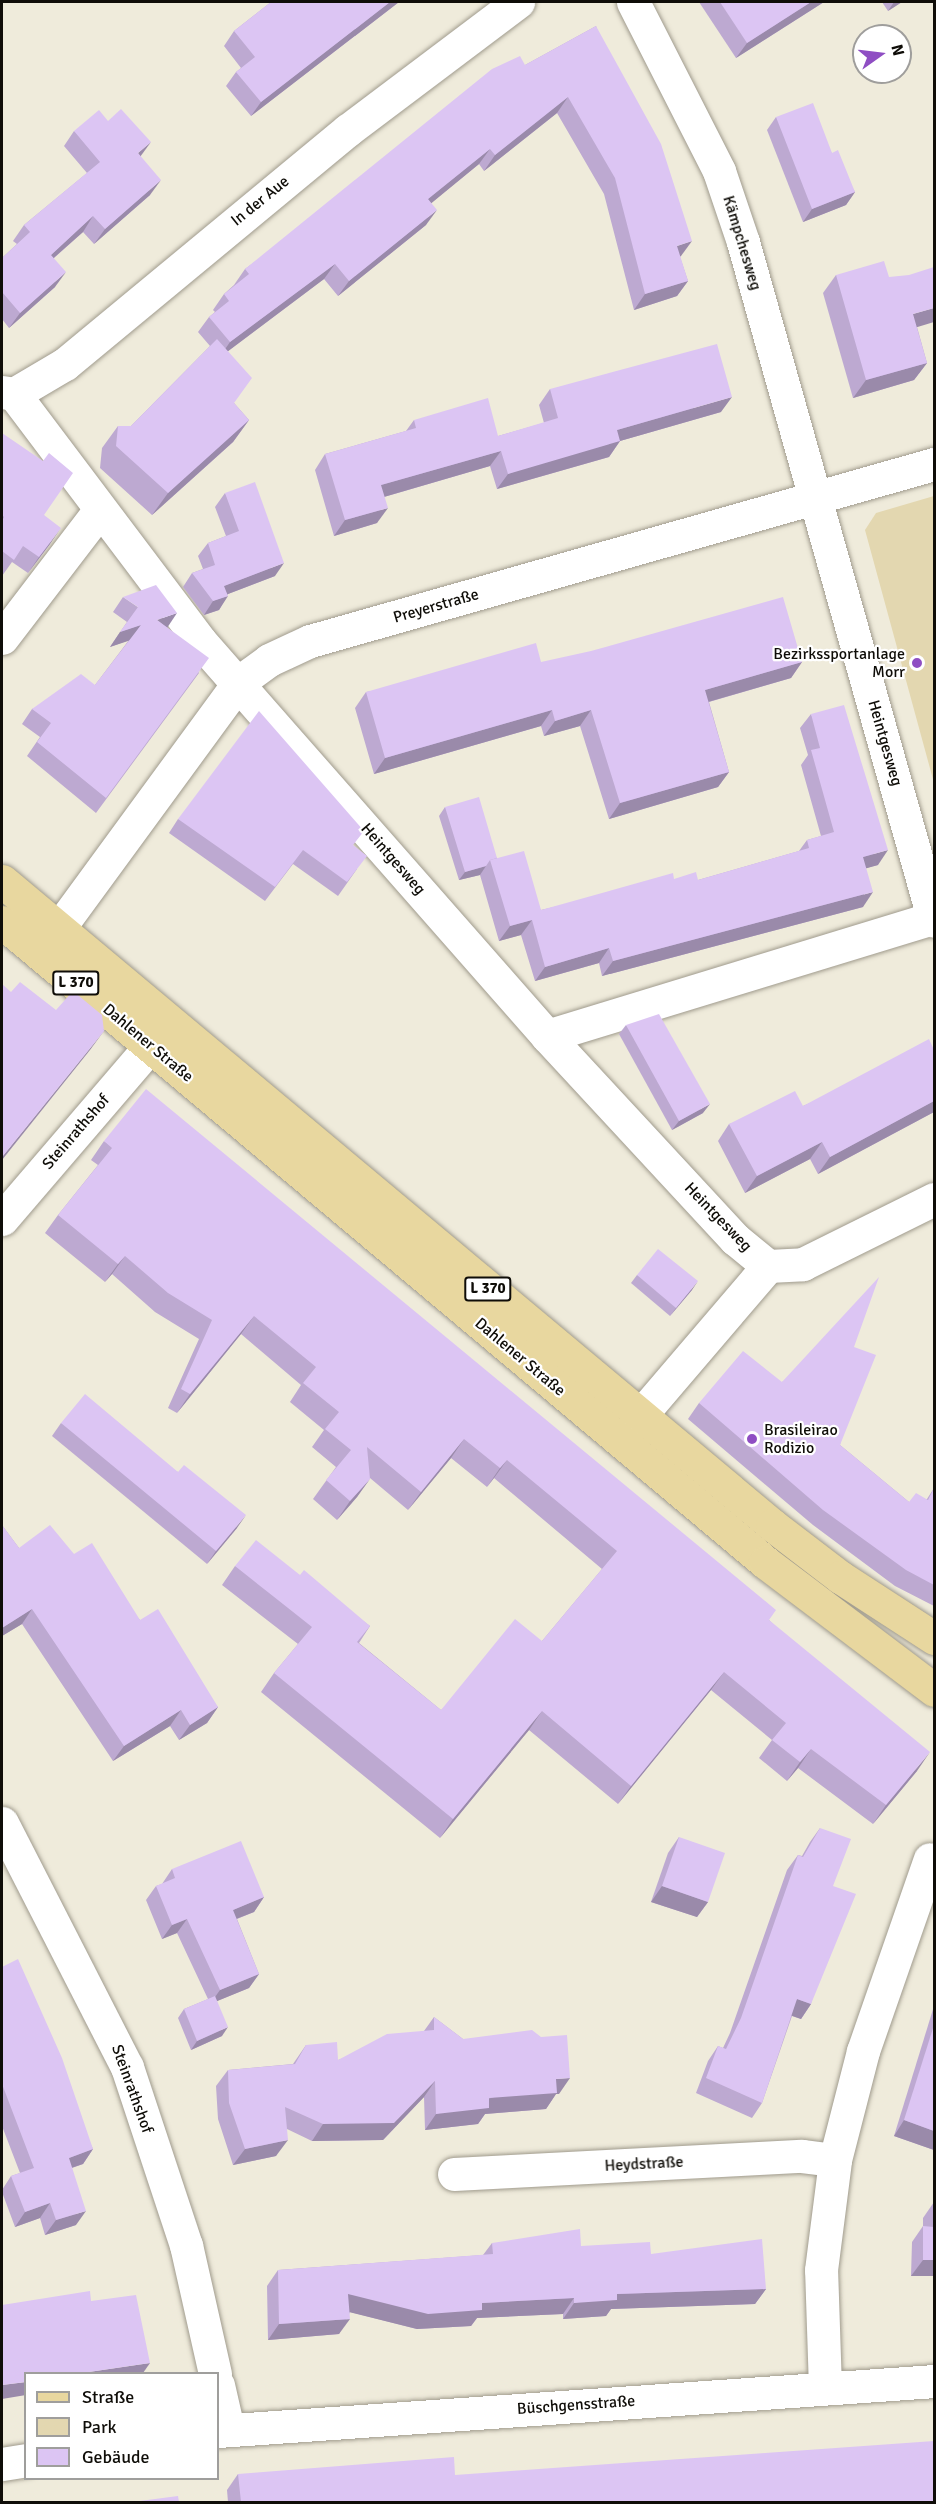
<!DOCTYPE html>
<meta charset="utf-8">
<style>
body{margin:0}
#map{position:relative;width:936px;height:2504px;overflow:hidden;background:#efebdb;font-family:Signika,sans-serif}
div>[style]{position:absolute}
.green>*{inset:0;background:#e3d7b0}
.roads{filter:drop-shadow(0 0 2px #a09b8d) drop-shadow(0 0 2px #a09b8d)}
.minor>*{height:33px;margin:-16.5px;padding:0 16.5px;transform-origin:16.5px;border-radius:16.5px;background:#fff}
.major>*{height:33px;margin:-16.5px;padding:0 16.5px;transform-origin:16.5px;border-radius:16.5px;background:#e8d79f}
.wall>*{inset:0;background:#bda9d1}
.shaded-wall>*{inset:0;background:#9a8aaa}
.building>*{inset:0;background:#dcc5f3}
.dots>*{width:16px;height:16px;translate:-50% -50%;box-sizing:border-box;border:3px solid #fff;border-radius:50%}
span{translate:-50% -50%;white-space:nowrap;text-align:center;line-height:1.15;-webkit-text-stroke:4.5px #fff;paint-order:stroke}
.shield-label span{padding:2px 4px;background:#fff;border:2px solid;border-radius:4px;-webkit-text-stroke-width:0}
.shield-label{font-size:15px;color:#0f0d08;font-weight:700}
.street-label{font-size:16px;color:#0f0d08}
.poi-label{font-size:16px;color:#0f0d08}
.right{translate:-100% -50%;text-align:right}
.left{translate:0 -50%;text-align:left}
.frame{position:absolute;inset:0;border:3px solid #0f0d08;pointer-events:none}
.legend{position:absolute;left:24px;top:2372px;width:195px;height:108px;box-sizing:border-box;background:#fff;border:2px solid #9f9e9c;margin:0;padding:8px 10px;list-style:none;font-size:18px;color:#0f0d08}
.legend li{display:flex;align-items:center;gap:12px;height:30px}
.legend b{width:30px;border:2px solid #9f9e9c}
.north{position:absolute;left:852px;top:24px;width:60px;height:60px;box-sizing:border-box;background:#fff;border:2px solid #9f9e9c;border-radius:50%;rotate:76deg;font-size:16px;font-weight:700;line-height:24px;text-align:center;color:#0f0d08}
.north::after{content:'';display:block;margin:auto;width:21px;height:27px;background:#8f4ec3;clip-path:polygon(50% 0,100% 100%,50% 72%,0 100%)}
</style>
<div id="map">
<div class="green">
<div style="clip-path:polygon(934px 496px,934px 783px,865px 530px,876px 513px)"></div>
</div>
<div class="roads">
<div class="minor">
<div style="left:633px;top:2px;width:190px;rotate:63deg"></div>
<div style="left:719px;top:171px;width:75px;rotate:71.3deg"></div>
<div style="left:743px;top:242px;width:705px;rotate:74.29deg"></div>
<div style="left:2px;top:392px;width:12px;rotate:9deg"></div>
<div style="left:14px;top:394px;width:59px;rotate:-30.5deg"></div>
<div style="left:65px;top:364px;width:367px;rotate:-39.6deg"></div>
<div style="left:348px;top:130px;width:213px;rotate:-37deg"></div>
<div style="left:14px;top:394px;width:309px;rotate:53deg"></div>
<div style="left:200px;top:641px;width:526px;rotate:48.7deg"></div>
<div style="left:547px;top:1036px;width:277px;rotate:47.2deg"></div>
<div style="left:735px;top:1239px;width:43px;rotate:39.3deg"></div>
<div style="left:768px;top:1266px;width:35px;rotate:-3deg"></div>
<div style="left:803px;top:1264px;width:146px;rotate:-26.4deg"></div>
<div style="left:2px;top:638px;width:160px;rotate:-52.6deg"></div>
<div style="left:59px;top:928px;width:305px;rotate:-53.8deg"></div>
<div style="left:239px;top:682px;width:37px;rotate:-36deg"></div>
<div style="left:269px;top:660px;width:45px;rotate:-24.9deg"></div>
<div style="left:310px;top:641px;width:649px;rotate:-15.84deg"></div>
<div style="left:547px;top:1036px;width:405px;rotate:-17deg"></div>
<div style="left:2px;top:1219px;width:229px;rotate:-49.4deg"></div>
<div style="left:639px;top:1417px;width:199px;rotate:-49.5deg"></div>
<div style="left:2px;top:1823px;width:274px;rotate:62.9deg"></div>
<div style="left:127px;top:2067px;width:188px;rotate:71.7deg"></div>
<div style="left:186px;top:2245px;width:132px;rotate:77.3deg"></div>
<div style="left:454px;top:2174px;width:348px;rotate:-3deg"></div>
<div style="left:802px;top:2156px;width:33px;rotate:7deg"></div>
<div style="left:218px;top:2385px;width:45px;rotate:77.2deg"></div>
<div style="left:825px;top:2388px;width:118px;rotate:-91.9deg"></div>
<div style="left:821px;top:2270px;width:111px;rotate:-82.7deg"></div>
<div style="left:835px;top:2160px;width:113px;rotate:-75.6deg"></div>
<div style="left:863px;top:2051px;width:203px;rotate:-70.8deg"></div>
<div style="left:218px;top:2431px;width:718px;rotate:-3.99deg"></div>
<div style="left:2px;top:2464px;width:24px;rotate:-9deg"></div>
</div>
<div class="major">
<div style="left:2px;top:881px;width:1004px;rotate:39.91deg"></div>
<div style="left:772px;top:1525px;width:86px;rotate:37.4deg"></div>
<div style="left:840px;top:1577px;width:112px;rotate:33deg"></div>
<div style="left:2px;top:922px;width:996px;rotate:39.99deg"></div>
<div style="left:765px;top:1562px;width:212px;rotate:37.1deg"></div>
</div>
</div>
<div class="wall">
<div style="clip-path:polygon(271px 2px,399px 2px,251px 116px,226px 86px,236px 72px,241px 68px,224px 46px,234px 31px)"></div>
<div style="clip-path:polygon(699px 2px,824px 2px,736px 58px)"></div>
<div style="clip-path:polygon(882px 2px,902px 2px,888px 11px)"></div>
<div style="clip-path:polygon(596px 26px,681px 256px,680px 257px,688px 281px,677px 296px,634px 310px,604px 194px,557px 113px,484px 171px,479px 164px,431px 203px,426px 225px,338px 296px,324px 279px,228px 351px,234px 403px,249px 420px,233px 442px,152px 515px,100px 468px,102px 448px,118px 426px,131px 426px,210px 346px,198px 332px,209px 317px,215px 312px,213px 310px,224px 294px,234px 285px,245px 269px,525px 65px)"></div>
<div style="clip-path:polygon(776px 117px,832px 153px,855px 192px,846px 205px,803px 222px,767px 130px)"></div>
<div style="clip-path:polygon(74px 131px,140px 156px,150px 195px,94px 244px,83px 232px,54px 258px,55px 287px,9px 328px,2px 319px,2px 258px,17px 244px,13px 241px,24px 225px,87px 173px,64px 146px)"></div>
<div style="clip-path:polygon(836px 275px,889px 277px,917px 327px,927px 363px,914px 380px,853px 398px,823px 293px)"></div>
<div style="clip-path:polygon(550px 389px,721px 412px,620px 441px,609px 457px,497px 489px,490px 466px,384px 497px,377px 523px,334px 536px,315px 470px,325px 454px,406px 431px,414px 420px,498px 436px,544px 423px,539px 405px)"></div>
<div style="clip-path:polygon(2px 433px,44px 515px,50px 544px,28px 573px,12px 562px,2px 576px)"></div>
<div style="clip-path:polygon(225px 493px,275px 576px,228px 594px,219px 610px,204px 615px,183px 587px,192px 573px,203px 569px,198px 556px,208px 543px,226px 536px,215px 507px)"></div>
<div style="clip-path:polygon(123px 597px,167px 627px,199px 673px,96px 813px,27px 756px,40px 737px,22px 724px,32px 709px,95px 685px,129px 640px,110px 647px,127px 622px,113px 612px)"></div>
<div style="clip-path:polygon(541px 662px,802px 662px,791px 678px,709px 702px,729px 772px,718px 787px,609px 819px,580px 726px,544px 736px,541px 726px,374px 774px,355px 708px,366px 692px)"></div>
<div style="clip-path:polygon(811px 714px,878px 865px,866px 868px,863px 907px,602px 976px,599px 963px,535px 981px,521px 935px,499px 941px,480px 875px,459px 880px,439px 816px,445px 807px,497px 858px,541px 910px,674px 879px,698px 880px,799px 851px,807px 840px,821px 836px,801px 765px,808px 755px,800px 728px)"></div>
<div style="clip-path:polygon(178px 819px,353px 846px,357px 869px,338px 896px,293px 864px,265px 901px,169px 833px)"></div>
<div style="clip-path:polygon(626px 1025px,703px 1113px,672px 1130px,619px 1034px)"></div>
<div style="clip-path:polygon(934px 1050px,934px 1112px,818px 1174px,810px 1159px,745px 1193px,718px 1141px,729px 1124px,803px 1106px)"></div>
<div style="clip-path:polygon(104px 1141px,769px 1620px,917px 1771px,873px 1824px,798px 1768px,787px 1781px,759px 1758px,772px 1740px,711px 1690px,618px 1804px,529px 1730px,440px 1838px,261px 1692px,274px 1673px,298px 1644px,222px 1585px,235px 1566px,300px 1575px,370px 1626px,359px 1643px,441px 1710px,542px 1641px,602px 1569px,494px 1478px,487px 1487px,451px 1458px,408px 1510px,370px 1478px,357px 1497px,337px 1520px,313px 1499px,336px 1467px,312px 1447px,324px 1430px,290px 1402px,301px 1385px,241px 1334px,177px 1413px,168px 1408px,199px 1339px,155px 1312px,112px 1274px,105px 1282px,45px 1233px,58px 1215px,98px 1165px,91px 1160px)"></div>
<div style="clip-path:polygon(637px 1275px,692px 1290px,670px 1316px,631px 1283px)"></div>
<div style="clip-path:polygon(854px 1347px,840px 1445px,909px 1502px,927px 1499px,934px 1488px,934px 1606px,895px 1586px,813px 1525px,688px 1419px,699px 1403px,782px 1382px)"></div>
<div style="clip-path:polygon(61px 1423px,178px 1472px,237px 1528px,207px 1564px,52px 1436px)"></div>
<div style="clip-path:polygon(2px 1525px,19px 1548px,74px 1554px,140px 1620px,218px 1707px,207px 1723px,179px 1740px,170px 1726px,113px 1761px,22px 1624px,2px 1636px)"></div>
<div style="clip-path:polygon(820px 1828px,833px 1886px,811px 2004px,801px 2019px,792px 2016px,762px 2103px,752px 2118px,696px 2093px,708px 2061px,718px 2046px,723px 2048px,730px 2033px,787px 1870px,798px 1855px,802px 1856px,810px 1842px)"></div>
<div style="clip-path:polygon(679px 1837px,708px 1902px,697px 1917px,651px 1902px,668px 1853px)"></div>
<div style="clip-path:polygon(172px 1869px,264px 1897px,254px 1912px,237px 1919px,259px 1974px,249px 1988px,217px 2001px,222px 2036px,191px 2050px,178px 2018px,184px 2009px,208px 1999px,177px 1933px,162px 1939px,146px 1900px,156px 1886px,162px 1884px)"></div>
<div style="clip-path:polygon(2px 1967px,93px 2149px,83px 2164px,72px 2168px,76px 2225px,45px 2235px,40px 2218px,15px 2227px,2px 2192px,2px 2190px,11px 2176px,20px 2173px,2px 2126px)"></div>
<div style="clip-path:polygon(934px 2006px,934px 2150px,894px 2136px)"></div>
<div style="clip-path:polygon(434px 2017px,463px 2039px,559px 2094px,556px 2094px,546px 2109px,485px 2114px,478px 2124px,425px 2130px,424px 2097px,383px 2140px,312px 2141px,287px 2129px,276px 2156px,233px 2165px,218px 2119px,216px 2086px,228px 2070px,293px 2064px,306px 2045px,338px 2060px,424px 2031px)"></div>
<div style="clip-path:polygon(934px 2202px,934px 2276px,911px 2276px,912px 2242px,923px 2226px,923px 2218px)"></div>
<div style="clip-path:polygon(492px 2243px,581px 2246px,651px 2254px,766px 2289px,755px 2304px,611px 2309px,606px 2316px,563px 2319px,563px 2314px,477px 2318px,471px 2326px,417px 2329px,350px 2312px,339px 2334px,268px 2340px,267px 2286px,278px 2270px,483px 2255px)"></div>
<div style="clip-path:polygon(238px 2474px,455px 2475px,934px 2502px,228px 2502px,227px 2490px)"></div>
</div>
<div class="shaded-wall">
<div style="clip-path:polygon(390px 2px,399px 2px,251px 116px,261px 102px)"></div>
<div style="clip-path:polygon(811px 2px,824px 2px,736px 58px,747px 43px)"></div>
<div style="clip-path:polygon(894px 2px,902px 2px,888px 11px)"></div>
<div style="clip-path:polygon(568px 97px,557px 113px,484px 171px,495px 155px)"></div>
<div style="clip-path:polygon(151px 142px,140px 157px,138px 153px)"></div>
<div style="clip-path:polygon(490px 149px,479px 164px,417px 215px,428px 199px)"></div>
<div style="clip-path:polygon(161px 180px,150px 195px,94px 244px,105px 229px)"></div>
<div style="clip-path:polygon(855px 192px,846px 205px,803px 222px,812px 209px)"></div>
<div style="clip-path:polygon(437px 210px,426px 225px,338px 296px,349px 281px)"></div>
<div style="clip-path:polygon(93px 216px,83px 232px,40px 270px,51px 255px)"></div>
<div style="clip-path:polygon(692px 241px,681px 256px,666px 261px,677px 246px)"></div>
<div style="clip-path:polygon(335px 264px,324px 279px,219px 358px,230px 342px)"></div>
<div style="clip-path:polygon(66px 272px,55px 287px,9px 328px,20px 313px)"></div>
<div style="clip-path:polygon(688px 281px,677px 296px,634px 310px,645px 294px)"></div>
<div style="clip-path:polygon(934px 308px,934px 322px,901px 332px,913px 314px)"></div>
<div style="clip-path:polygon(927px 363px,914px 380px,853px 398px,866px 380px)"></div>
<div style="clip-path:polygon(732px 397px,721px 412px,620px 441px,609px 457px,497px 489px,508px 474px,617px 430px)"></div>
<div style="clip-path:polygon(249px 420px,233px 442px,152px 515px,168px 493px)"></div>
<div style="clip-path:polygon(501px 451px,490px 466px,370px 501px,381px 485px)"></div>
<div style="clip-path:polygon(388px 508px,377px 523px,334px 536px,345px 520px)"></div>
<div style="clip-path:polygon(61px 528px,50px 544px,28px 573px,39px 557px)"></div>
<div style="clip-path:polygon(284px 563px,275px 576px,215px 599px,224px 586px)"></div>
<div style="clip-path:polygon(228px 596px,219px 610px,204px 615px,213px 601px)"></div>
<div style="clip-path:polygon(177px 613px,167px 628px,157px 620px)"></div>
<div style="clip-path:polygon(141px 625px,131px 640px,110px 647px,120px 632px)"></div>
<div style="clip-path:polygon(802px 662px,791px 678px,694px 706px,705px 690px)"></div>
<div style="clip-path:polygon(552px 710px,541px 726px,374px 774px,385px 758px)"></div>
<div style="clip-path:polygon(591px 710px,580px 726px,544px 736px,555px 721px)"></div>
<div style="clip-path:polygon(729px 772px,718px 787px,609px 819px,620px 803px)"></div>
<div style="clip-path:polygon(888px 850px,878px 865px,853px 872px,863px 857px)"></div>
<div style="clip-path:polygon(486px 866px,480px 875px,459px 880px,465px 872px)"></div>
<div style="clip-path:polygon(873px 892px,863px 907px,602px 976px,613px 961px)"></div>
<div style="clip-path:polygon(532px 920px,521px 935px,499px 941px,510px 926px)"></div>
<div style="clip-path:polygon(609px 948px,599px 963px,535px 981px,545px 967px)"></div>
<div style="clip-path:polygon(104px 1031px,90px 1050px,2px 1160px,2px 1157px)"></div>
<div style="clip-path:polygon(934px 1101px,934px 1112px,818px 1174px,830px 1157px)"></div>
<div style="clip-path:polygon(710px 1104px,703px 1113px,672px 1130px,679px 1121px)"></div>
<div style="clip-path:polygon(822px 1142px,810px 1159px,745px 1193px,757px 1176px)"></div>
<div style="clip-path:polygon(125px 1256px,112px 1274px,105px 1282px,118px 1264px)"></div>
<div style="clip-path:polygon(698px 1281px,692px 1290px,670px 1316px,676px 1308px)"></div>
<div style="clip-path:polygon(254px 1316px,241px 1334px,177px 1413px,190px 1394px)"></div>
<div style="clip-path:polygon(464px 1439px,451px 1458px,408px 1510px,421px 1492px)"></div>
<div style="clip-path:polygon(507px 1460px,494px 1478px,487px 1487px,500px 1468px)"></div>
<div style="clip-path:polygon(370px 1479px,357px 1497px,337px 1520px,350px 1501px)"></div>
<div style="clip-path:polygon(246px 1515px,237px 1528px,207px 1564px,216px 1551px)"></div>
<div style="clip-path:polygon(32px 1609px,22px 1624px,2px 1636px,2px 1628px)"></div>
<div style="clip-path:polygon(724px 1672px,711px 1690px,618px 1804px,631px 1786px)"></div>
<div style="clip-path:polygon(218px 1707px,207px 1723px,179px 1740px,190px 1725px)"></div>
<div style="clip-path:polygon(181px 1710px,170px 1726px,113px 1761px,124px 1746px)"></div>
<div style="clip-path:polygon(542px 1711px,529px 1730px,440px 1838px,453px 1819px)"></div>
<div style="clip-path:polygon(811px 1749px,798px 1768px,787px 1781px,800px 1762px)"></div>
<div style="clip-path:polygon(930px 1752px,917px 1771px,873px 1824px,886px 1805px)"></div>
<div style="clip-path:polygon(662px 1886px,708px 1902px,697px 1917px,651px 1902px)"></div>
<div style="clip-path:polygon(264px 1897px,254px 1912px,223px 1924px,233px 1910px)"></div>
<div style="clip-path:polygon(187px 1919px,177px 1933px,162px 1939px,172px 1925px)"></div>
<div style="clip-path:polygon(259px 1974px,249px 1988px,210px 2004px,220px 1990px)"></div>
<div style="clip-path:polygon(797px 1999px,811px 2004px,801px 2019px,787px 2014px)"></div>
<div style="clip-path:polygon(228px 2027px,222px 2036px,191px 2050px,197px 2041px)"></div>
<div style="clip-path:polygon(570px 2078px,559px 2094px,556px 2094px,546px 2109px,485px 2114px,478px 2124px,425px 2130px,436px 2114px,556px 2079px)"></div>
<div style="clip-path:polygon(435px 2081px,424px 2097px,383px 2140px,312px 2141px,323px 2124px)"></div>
<div style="clip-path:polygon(904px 2120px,934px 2131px,934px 2150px,894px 2136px)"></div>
<div style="clip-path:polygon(288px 2140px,276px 2156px,233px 2165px,245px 2149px)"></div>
<div style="clip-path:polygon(93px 2149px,83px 2164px,59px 2172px,69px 2158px)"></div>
<div style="clip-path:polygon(50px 2203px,40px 2218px,15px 2227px,25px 2212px)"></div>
<div style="clip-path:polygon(86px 2211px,76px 2225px,45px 2235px,56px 2220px)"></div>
<div style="clip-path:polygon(923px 2260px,934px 2260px,934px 2276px,911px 2276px)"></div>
<div style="clip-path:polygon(766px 2289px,755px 2304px,611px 2309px,606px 2316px,563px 2319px,574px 2303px,617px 2294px)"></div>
<div style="clip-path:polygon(348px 2294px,482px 2303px,574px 2298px,563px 2314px,477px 2318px,471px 2326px,417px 2329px,337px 2309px)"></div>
<div style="clip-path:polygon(350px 2319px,339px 2334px,268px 2340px,279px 2324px)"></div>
<div style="clip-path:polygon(150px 2363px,143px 2373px,82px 2373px)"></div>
<div style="clip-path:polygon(26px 2382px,26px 2395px,2px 2399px,2px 2385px)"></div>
</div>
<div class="building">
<div style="clip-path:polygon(271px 2px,390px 2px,261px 102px,236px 72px,255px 57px,234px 31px)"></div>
<div style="clip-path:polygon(720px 2px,811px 2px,747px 43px)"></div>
<div style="clip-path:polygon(596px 26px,661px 144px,692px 241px,677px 246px,688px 281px,645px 294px,615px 178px,568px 97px,495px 155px,490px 149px,428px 199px,437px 210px,349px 281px,335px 264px,230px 342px,209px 317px,229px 301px,224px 294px,249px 274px,245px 269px,492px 69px,520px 56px,525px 65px)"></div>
<div style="clip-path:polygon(813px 103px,832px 153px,838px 150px,855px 192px,812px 209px,776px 117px)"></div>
<div style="clip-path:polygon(121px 109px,151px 142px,138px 153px,161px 180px,105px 229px,93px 216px,51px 255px,66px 272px,20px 313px,2px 292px,2px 258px,30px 232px,24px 225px,100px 162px,74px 131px,99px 110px,108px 121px)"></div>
<div style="clip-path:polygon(884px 261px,889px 277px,909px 275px,934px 267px,934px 308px,913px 314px,927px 363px,866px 380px,836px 275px)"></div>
<div style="clip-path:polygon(217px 339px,252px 378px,234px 403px,249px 420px,168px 493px,116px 446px,118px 426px,131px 426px)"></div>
<div style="clip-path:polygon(717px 344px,732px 397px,617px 430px,620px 441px,508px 474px,501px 451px,381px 485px,388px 508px,345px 520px,325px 454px,416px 428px,414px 420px,488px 398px,498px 436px,558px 418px,550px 389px)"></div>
<div style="clip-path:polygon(2px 433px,43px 461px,49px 453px,73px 473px,44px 515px,61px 528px,39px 557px,23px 546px,14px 560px,2px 551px,2px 521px,4px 517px,2px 515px)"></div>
<div style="clip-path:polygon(255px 482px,284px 563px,224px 586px,228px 596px,213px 601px,192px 573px,215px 565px,208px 543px,239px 531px,225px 493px)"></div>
<div style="clip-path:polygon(156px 585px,177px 613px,157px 620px,209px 658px,106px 798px,37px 742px,51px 723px,32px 709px,81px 674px,95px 685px,141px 625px,120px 632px,138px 607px,123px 597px)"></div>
<div style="clip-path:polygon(783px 597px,802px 662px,705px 690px,729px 772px,620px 803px,591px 710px,555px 721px,552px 710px,385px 758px,366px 692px,536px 643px,541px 662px,591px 651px)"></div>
<div style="clip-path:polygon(844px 705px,888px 850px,863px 857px,873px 892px,613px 961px,609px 948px,545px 967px,532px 920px,510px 926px,490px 860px,524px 851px,541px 910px,673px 873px,674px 879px,696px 872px,698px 880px,809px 848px,807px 840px,834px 832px,811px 750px,820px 748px,811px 714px)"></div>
<div style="clip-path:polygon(259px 711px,364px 831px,353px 845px,367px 856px,347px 882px,303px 850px,275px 887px,178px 819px)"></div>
<div style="clip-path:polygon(479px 797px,497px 858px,490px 860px,486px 866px,465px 872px,445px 807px)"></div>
<div style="clip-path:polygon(20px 982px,56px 1010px,73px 991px,102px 1015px,104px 1031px,2px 1157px,2px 984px,11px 992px)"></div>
<div style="clip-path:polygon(659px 1014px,710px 1104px,679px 1121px,626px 1025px)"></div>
<div style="clip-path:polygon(929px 1039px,934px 1050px,934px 1101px,830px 1157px,822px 1142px,757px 1176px,729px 1124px,795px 1091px,803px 1106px)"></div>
<div style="clip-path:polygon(146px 1089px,776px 1610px,769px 1620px,930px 1752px,886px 1805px,811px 1749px,800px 1762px,772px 1740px,786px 1723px,724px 1672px,631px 1786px,542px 1711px,453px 1819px,274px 1673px,312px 1627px,235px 1566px,256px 1540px,300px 1575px,304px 1570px,370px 1626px,357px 1642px,441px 1710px,515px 1619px,542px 1641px,617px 1551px,507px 1460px,500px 1468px,464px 1439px,421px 1492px,367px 1447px,370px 1479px,350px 1501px,326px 1480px,351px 1450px,325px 1429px,339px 1412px,303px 1383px,316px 1367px,254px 1316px,190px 1394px,181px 1389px,212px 1320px,168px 1293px,125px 1256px,118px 1264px,58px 1215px,112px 1148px,104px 1141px)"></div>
<div style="clip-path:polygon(658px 1249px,698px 1281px,676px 1308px,637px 1275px)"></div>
<div style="clip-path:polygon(879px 1277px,854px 1347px,876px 1355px,840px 1445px,909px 1502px,916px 1493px,928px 1500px,934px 1488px,934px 1585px,906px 1570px,823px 1510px,699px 1403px,743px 1351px,782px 1382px)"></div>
<div style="clip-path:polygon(85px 1394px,178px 1472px,184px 1465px,246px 1515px,216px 1551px,61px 1423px)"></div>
<div style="clip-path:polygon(2px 1525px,19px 1548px,50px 1525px,74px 1554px,92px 1543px,140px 1620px,158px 1609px,218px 1707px,190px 1725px,181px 1710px,124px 1746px,32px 1609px,2px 1628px)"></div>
<div style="clip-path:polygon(820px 1828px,851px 1839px,833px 1886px,856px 1894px,811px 2004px,797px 1999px,762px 2103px,706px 2078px,718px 2046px,726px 2049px,741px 2018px,798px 1855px,803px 1857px)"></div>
<div style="clip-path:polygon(679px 1837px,725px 1853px,708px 1902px,662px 1886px)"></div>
<div style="clip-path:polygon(241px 1841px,264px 1897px,233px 1910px,259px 1974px,220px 1990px,187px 1919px,172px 1925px,156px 1886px,175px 1878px,172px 1869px)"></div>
<div style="clip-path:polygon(18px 1959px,62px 2058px,93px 2149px,69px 2158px,86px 2211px,56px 2220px,50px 2203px,25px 2212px,11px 2176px,34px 2168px,2px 2084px,2px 1967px)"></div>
<div style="clip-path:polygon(215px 1996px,228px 2027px,197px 2041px,184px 2009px)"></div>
<div style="clip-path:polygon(434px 2017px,463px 2039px,532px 2030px,541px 2037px,567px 2035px,570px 2078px,556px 2079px,557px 2093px,489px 2098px,489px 2108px,436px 2114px,435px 2081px,394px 2123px,323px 2124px,285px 2107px,288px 2140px,245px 2149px,229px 2103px,228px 2070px,295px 2064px,306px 2045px,337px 2042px,338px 2060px,387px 2034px,434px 2030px)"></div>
<div style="clip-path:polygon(934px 2025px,934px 2131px,904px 2120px)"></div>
<div style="clip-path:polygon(934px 2202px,934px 2260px,923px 2260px,923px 2226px,934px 2227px)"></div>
<div style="clip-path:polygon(580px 2229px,581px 2246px,650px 2242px,651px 2254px,762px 2239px,766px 2289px,617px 2294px,617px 2300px,574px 2303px,574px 2298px,482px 2303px,482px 2310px,428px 2314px,348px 2294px,350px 2319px,279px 2324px,278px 2270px,493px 2254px,492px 2243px)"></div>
<div style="clip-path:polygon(90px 2291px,91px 2301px,136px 2295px,150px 2363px,82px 2373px,26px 2373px,26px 2382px,2px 2385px,2px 2305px)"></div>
<div style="clip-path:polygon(934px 2441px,934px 2502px,241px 2502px,238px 2474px,454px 2457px,455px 2475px)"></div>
<div style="clip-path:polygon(178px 2496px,179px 2502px,132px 2502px)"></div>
</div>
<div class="dots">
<div style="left:917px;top:663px;background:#8f4ec3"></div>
<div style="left:752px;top:1439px;background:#8f4ec3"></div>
</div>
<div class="shield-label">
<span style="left:76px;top:983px">L 370</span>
<span style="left:488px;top:1289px">L 370</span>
</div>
<div class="street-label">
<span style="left:260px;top:201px;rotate:-39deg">In der Aue</span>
<span style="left:742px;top:243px;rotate:73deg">Kämpchesweg</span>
<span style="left:436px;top:606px;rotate:-16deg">Preyerstraße</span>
<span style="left:885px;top:743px;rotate:74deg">Heintgesweg</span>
<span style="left:393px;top:859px;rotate:49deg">Heintgesweg</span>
<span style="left:148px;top:1043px;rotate:40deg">Dahlener Straße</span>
<span style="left:76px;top:1132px;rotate:-49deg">Steinrathshof</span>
<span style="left:718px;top:1217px;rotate:46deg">Heintgesweg</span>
<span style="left:520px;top:1357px;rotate:40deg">Dahlener Straße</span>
<span style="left:132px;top:2089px;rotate:70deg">Steinrathshof</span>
<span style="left:644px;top:2164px;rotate:-3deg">Heydstraße</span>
<span style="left:576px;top:2405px;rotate:-4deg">Büschgensstraße</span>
</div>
<div class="poi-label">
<span class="right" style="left:905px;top:663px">Bezirkssportanlage<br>Morr</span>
<span class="left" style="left:764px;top:1439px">Brasileirao<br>Rodizio</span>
</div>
<div class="frame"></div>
<ul class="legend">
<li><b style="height:8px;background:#e8d79f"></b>Straße</li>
<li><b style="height:16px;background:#e3d7b0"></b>Park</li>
<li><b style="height:16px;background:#dcc5f3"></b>Gebäude</li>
</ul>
<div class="north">N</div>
</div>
